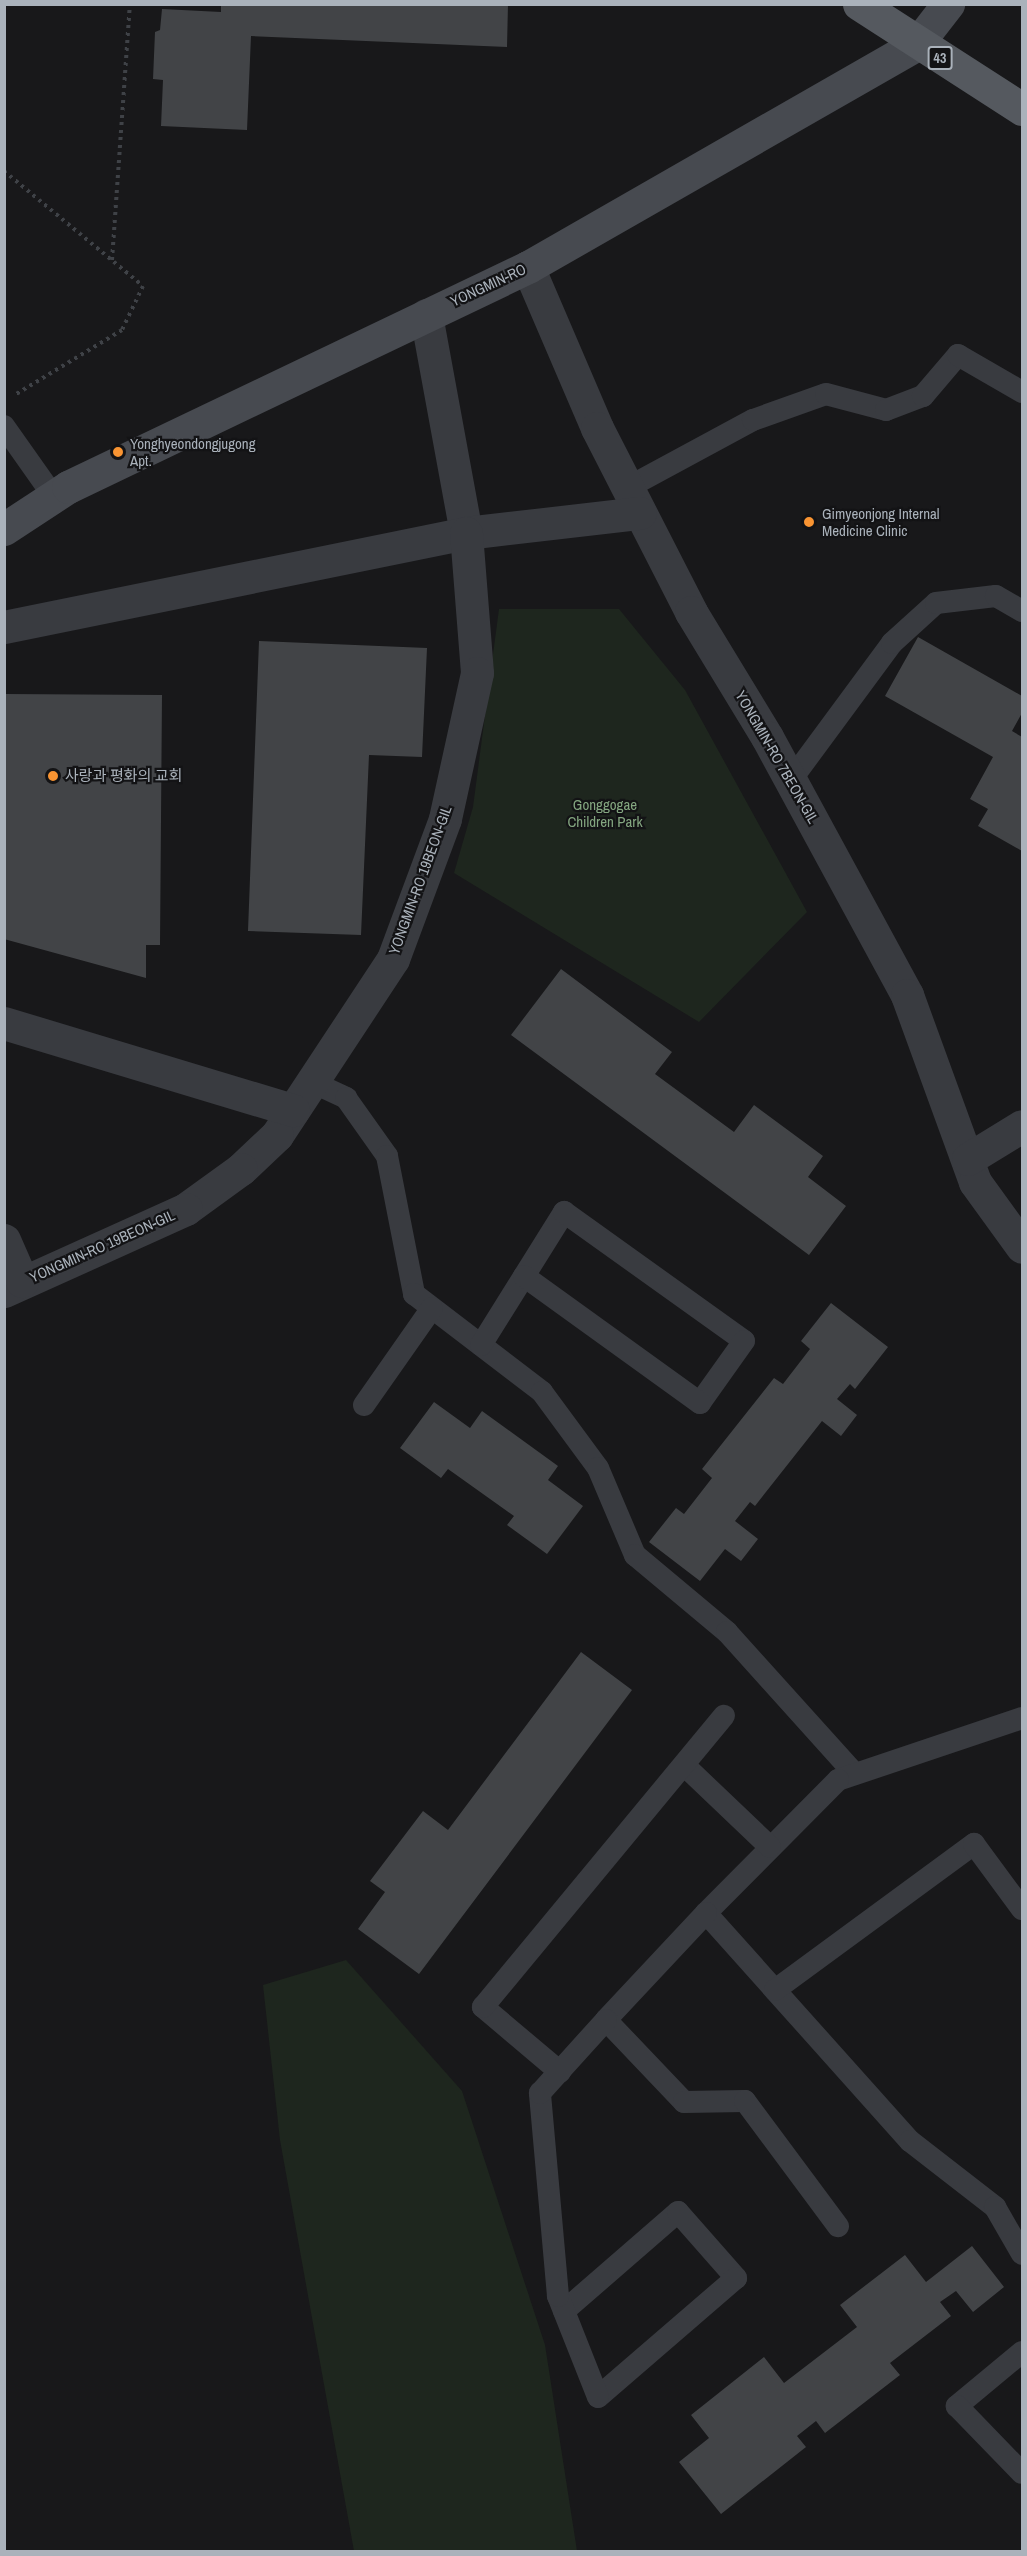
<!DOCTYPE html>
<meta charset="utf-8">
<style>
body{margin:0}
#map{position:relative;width:1027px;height:2556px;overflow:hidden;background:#18181a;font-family:"Archivo Narrow","Noto Sans KR",sans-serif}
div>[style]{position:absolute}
.green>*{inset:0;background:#1e261e}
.building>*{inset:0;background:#424447}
.path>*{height:4px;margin-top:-2px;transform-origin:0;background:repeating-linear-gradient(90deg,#3f4247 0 3px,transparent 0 7.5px)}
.lane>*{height:22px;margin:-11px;padding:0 11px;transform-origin:11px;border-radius:11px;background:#393b40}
.street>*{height:33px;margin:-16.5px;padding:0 16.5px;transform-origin:16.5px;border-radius:16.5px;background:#393b40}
.secondary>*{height:33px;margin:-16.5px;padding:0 16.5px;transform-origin:16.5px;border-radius:16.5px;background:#474a50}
.primary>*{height:33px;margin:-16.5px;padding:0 16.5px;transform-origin:16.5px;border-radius:16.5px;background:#55595f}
.dots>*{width:16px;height:16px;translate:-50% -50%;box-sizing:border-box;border:3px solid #131315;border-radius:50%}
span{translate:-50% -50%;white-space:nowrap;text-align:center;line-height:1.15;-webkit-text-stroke:4.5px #131315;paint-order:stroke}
.shield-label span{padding:2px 4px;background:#131315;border:2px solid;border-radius:4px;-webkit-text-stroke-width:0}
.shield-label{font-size:14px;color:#aab2bb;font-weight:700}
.street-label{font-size:15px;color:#aab2bb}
.poi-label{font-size:15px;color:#aab2bb}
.left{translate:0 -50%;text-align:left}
.park-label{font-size:15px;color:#84a680}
.frame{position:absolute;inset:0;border:6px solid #aab2bb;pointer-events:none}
</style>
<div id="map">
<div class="green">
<div style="clip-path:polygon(499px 609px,619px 609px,685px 690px,807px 912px,699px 1022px,454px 873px,473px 807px)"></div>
<div style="clip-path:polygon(346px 1960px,462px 2091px,545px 2345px,577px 2551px,354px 2551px,280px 2140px,263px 1985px)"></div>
</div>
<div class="building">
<div style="clip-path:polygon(221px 4px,508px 4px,507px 47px,251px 36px,247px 130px,161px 126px,163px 80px,153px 79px,155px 32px,160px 30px,162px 9px,221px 12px)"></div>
<div style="clip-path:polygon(918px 637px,1022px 696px,1022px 713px,1012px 731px,1022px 737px,1022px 851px,978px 826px,988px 809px,970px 799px,993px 757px,885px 696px)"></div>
<div style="clip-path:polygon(259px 641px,427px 648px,422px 757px,369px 755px,361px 935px,248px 931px)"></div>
<div style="clip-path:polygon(4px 694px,162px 695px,160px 945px,146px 945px,146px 978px,4px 939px)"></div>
<div style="clip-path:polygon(561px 969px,672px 1052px,655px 1074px,734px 1132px,754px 1105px,823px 1156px,808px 1177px,846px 1206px,809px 1255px,511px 1035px)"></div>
<div style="clip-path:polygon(831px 1303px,888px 1347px,855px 1389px,850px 1384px,837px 1399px,857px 1415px,841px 1436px,822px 1421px,755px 1506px,750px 1502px,735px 1521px,758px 1539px,741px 1561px,725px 1549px,700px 1581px,649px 1542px,676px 1508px,684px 1514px,712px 1478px,702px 1469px,774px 1378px,783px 1384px,810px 1349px,801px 1341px)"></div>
<div style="clip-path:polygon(434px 1402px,470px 1428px,482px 1411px,558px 1466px,548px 1480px,583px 1506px,547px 1554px,507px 1525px,514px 1516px,448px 1469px,441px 1478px,400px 1448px)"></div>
<div style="clip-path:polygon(581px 1652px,632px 1690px,419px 1974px,358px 1929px,385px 1892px,370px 1881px,423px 1811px,448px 1830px)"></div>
<div style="clip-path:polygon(972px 2246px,1004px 2287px,973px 2312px,956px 2291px,940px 2302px,951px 2316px,890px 2363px,900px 2375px,825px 2433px,816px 2421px,797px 2436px,806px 2447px,721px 2514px,679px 2462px,709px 2438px,691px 2415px,764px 2357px,784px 2383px,857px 2327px,840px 2305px,905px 2255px,926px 2282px)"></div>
</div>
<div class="path">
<div style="left:4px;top:171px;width:180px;rotate:39.6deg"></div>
<div style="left:143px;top:286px;width:49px;rotate:115.5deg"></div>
<div style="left:122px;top:330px;width:127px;rotate:148.8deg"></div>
<div style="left:112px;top:260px;width:257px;rotate:-86deg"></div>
</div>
<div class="lane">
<div style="left:4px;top:426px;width:87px;rotate:54.8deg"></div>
<div style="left:627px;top:488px;width:143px;rotate:-28.4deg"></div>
<div style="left:753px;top:420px;width:77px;rotate:-19.6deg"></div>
<div style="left:826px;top:394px;width:62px;rotate:14.9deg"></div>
<div style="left:886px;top:410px;width:40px;rotate:-21deg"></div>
<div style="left:923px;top:396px;width:54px;rotate:-49.5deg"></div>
<div style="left:958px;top:355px;width:74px;rotate:30deg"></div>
<div style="left:791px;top:780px;width:170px;rotate:-53.6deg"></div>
<div style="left:892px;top:643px;width:59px;rotate:-42.3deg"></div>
<div style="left:936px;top:603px;width:60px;rotate:-6.7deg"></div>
<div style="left:996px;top:596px;width:30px;rotate:30deg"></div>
<div style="left:312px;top:1082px;width:38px;rotate:25deg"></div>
<div style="left:346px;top:1098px;width:71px;rotate:54.7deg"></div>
<div style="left:387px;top:1156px;width:141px;rotate:78.9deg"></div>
<div style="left:414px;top:1294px;width:161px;rotate:37.4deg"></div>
<div style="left:542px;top:1392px;width:94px;rotate:53.6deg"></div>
<div style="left:598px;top:1468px;width:95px;rotate:67deg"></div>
<div style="left:635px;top:1555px;width:120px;rotate:39.9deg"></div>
<div style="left:727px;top:1632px;width:191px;rotate:48deg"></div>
<div style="left:481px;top:1345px;width:157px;rotate:-58deg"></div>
<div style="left:564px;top:1212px;width:221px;rotate:35.6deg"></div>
<div style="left:744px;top:1341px;width:76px;rotate:125.4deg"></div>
<div style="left:700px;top:1403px;width:217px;rotate:-144.2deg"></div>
<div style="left:364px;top:1405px;width:118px;rotate:-55deg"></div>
<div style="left:1022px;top:1718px;width:194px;rotate:161.4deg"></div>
<div style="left:838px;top:1780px;width:187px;rotate:134.8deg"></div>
<div style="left:706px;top:1913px;width:306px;rotate:48.2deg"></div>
<div style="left:910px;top:2141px;width:108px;rotate:37.8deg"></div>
<div style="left:995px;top:2207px;width:54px;rotate:60.1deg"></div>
<div style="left:685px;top:1766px;width:117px;rotate:43.6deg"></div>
<div style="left:706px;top:1913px;width:146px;rotate:133.1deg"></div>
<div style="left:606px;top:2020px;width:113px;rotate:46.4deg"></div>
<div style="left:684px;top:2102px;width:61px;rotate:-0.9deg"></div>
<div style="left:745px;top:2101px;width:156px;rotate:53.4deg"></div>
<div style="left:775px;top:1990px;width:247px;rotate:-36.3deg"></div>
<div style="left:974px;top:1844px;width:81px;rotate:53.6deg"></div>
<div style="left:560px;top:2072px;width:101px;rotate:-139.8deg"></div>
<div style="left:483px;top:2007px;width:378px;rotate:-50.4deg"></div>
<div style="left:564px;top:2311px;width:151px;rotate:-41deg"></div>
<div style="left:678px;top:2212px;width:88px;rotate:48.7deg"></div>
<div style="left:736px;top:2278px;width:182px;rotate:139.2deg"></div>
<div style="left:598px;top:2397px;width:109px;rotate:-111.6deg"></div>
<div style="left:558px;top:2296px;width:204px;rotate:-95.1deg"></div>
<div style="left:540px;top:2093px;width:98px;rotate:-47.9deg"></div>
<div style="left:1022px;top:2352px;width:85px;rotate:140.3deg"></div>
<div style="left:957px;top:2406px;width:93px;rotate:45.9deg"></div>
</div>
<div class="street">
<div style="left:528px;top:267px;width:175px;rotate:66.8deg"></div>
<div style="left:597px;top:428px;width:207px;rotate:62.9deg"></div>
<div style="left:691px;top:612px;width:146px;rotate:58.7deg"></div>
<div style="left:767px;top:737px;width:294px;rotate:61.5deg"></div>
<div style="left:907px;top:995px;width:199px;rotate:70deg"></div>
<div style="left:975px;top:1182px;width:80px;rotate:54.1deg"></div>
<div style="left:426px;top:315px;width:222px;rotate:79.6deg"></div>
<div style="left:466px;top:533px;width:175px;rotate:-6.6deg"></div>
<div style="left:4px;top:627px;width:471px;rotate:-11.5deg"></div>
<div style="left:466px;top:533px;width:140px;rotate:85.5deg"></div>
<div style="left:477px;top:673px;width:149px;rotate:102.4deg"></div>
<div style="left:445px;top:819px;width:149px;rotate:110.4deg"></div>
<div style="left:393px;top:959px;width:211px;rotate:123.4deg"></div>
<div style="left:277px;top:1135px;width:50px;rotate:136.6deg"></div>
<div style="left:241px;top:1169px;width:68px;rotate:144deg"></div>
<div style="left:186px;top:1209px;width:200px;rotate:155.7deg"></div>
<div style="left:4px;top:1023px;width:302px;rotate:16.8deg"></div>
<div style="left:968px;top:1159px;width:63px;rotate:-31.4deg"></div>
<div style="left:4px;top:1240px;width:45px;rotate:66.3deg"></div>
</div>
<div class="secondary">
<div style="left:4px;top:529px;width:77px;rotate:-33.3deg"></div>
<div style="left:68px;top:487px;width:510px;rotate:-25.56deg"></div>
<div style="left:528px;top:267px;width:448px;rotate:-29.8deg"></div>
<div style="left:917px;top:44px;width:51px;rotate:-52.2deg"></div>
</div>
<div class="primary">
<div style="left:859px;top:4px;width:194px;rotate:32.8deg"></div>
</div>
<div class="dots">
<div style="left:118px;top:452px;background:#f99432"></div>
<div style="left:809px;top:522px;background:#f99432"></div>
<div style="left:53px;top:776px;background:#f99432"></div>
</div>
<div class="shield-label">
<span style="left:940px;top:58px">43</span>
</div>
<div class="street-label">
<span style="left:488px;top:285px;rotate:-25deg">YONGMIN-RO</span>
<span style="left:777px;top:757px;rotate:60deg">YONGMIN-RO 7BEON-GIL</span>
<span style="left:420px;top:880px;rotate:-70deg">YONGMIN-RO 19BEON-GIL</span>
<span style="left:102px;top:1246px;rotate:-24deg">YONGMIN-RO 19BEON-GIL</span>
</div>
<div class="poi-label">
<span class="left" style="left:130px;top:452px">Yonghyeondongjugong<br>Apt.</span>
<span class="left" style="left:822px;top:522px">Gimyeonjong Internal<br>Medicine Clinic</span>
<span class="left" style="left:65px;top:776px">사랑과 평화의 교회</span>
</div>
<div class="park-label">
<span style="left:605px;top:813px">Gonggogae<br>Children Park</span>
</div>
<div class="frame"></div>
</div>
